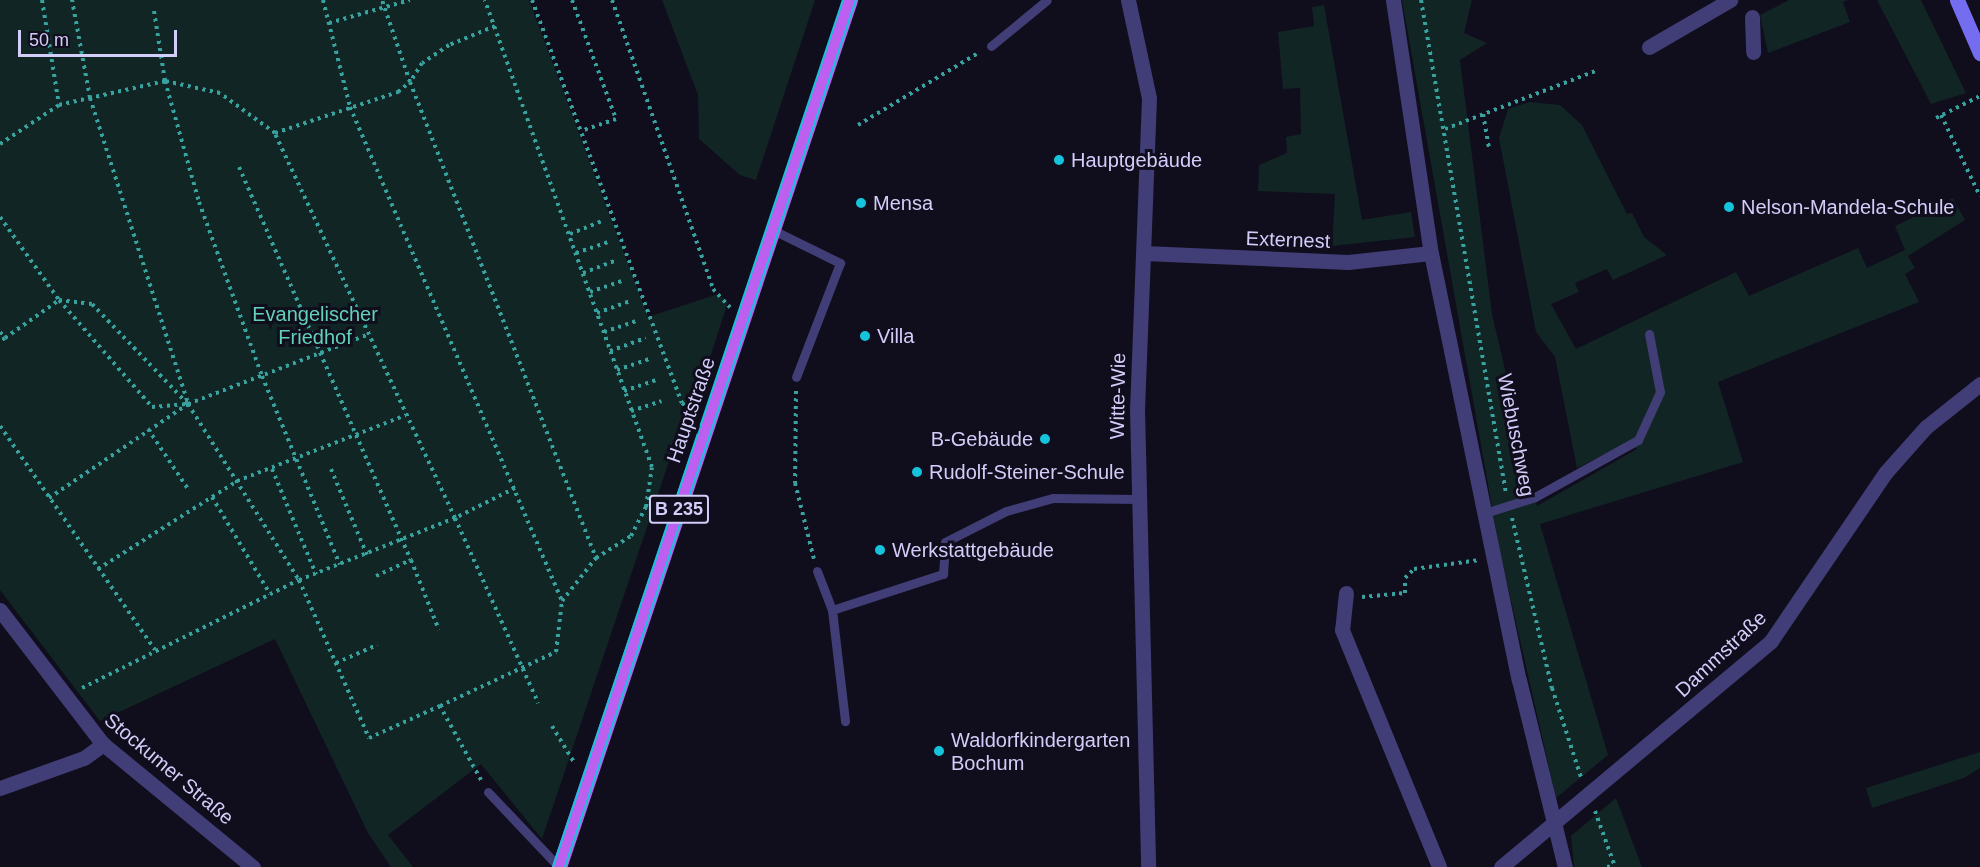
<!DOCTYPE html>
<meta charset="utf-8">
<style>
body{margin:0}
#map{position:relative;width:1980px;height:867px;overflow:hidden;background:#100d1c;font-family:Arial,sans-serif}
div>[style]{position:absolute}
.green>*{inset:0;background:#112525}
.path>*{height:4px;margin-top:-2px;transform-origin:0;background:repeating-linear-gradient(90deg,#38a29f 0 3px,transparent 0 7.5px)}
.lane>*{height:9px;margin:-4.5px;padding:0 4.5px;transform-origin:4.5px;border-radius:4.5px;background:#413d76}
.street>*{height:15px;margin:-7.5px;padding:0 7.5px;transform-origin:7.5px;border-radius:7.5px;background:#413d76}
.secondary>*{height:15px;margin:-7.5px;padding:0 7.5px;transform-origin:7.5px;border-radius:7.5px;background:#756df0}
.primary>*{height:15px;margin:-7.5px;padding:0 7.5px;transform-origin:7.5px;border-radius:7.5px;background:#bd5fef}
.tram>*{height:1.5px;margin:-0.75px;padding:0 0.75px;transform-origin:0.75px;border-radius:0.75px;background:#16c3dc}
.dots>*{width:16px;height:16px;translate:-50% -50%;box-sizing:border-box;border:3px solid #100d1c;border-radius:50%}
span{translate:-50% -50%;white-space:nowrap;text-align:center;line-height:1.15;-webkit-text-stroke:6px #100d1c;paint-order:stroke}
.shield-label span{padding:2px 4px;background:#100d1c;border:2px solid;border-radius:4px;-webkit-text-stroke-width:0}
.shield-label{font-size:18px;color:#d3cdfa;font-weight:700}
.poi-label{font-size:20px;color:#d3cdfa}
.left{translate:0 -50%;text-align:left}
.right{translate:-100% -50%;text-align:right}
.street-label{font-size:20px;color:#d3cdfa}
.park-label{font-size:20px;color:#61d1b9}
.scale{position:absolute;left:18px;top:30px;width:159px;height:27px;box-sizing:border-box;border:3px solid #d3cdfa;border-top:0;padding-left:8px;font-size:18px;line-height:21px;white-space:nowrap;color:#d3cdfa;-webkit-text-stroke:4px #100d1c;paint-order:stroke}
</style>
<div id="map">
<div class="green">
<div style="clip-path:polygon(0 0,529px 0,648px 317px,718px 294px,728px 302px,693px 410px,680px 404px,684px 417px,542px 839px,481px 764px,388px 835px,413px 867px,391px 867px,368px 833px,275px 639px,100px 721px,0 590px)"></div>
<div style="clip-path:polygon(662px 0,815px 0,756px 180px,740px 175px,699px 139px,698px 95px)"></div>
<div style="clip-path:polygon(1402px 0,1472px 0,1464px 33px,1487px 43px,1460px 60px,1492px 314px,1537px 506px,1637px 449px,1629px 442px,1577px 468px,1555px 357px,1536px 332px,1499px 138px,1508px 109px,1529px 102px,1560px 105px,1582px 125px,1627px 214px,1632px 213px,1644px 237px,1667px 255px,1613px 280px,1607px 269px,1575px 283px,1579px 292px,1551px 304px,1576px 349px,1736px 272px,1749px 296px,1858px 248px,1867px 268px,1905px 250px,1895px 226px,1953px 198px,1965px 220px,1908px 256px,1915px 268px,1905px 274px,1919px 302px,1718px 382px,1743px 462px,1540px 524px,1608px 755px,1556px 798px,1500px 552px)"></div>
<div style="clip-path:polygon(1789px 0,1848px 0,1843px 2px,1850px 22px,1768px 53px,1760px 15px)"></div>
<div style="clip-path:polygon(1877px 0,1921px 0,1966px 93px,1931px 104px)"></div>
<div style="clip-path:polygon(1324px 5px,1362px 220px,1411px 212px,1415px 237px,1332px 246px,1335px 194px,1258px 191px,1259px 165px,1287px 153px,1286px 137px,1301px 134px,1300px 88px,1283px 89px,1278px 32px,1314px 26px,1312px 7px)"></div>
<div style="clip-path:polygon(1980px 752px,1980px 768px,1964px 778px,1872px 808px,1866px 788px)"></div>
<div style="clip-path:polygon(1616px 798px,1642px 867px,1574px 867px,1571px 836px)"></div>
</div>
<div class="path">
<div style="left:42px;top:0;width:106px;rotate:80.8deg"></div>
<div style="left:323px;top:0;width:110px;rotate:75.8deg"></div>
<div style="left:350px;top:107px;width:538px;rotate:66.77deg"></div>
<div style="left:532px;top:0;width:430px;rotate:69.6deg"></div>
<div style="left:682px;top:403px;width:16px;rotate:40deg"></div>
<div style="left:572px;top:0;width:127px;rotate:69.7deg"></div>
<div style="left:616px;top:119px;width:36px;rotate:161deg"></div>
<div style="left:612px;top:0;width:306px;rotate:70.7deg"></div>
<div style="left:713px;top:289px;width:25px;rotate:47deg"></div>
<div style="left:1421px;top:0;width:500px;rotate:80.22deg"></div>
<div style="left:154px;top:11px;width:71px;rotate:81.1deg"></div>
<div style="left:165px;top:81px;width:126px;rotate:74.3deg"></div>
<div style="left:199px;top:202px;width:185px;rotate:70.1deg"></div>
<div style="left:262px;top:376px;width:204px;rotate:67.6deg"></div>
<div style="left:329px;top:23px;width:84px;rotate:-15.9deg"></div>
<div style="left:495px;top:26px;width:50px;rotate:157.6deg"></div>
<div style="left:449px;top:45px;width:32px;rotate:146deg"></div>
<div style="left:422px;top:63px;width:22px;rotate:122deg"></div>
<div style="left:410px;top:82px;width:511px;rotate:68.66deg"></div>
<div style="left:1483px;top:114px;width:36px;rotate:80deg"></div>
<div style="left:1941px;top:115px;width:90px;rotate:64.3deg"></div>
<div style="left:1936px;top:118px;width:49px;rotate:-26.6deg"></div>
<div style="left:858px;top:125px;width:142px;rotate:-30.9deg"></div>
<div style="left:1445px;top:129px;width:161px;rotate:-21.1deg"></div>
<div style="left:275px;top:133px;width:68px;rotate:-144deg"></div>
<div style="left:220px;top:93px;width:56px;rotate:-167.7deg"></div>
<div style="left:165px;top:81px;width:77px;rotate:167.2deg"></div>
<div style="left:90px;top:98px;width:321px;rotate:72.2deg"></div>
<div style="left:188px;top:404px;width:208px;rotate:57.8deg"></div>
<div style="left:299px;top:580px;width:173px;rotate:66.1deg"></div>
<div style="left:369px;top:738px;width:78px;rotate:-24.3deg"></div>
<div style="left:0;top:144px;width:71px;rotate:-33.5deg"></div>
<div style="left:59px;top:105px;width:32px;rotate:-13deg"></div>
<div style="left:90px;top:98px;width:100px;rotate:-100.4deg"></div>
<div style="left:239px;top:167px;width:429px;rotate:66.4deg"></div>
<div style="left:0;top:217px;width:102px;rotate:54.6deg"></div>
<div style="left:59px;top:300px;width:142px;rotate:49deg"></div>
<div style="left:152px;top:407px;width:35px;rotate:-5deg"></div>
<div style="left:570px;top:234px;width:35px;rotate:-22deg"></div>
<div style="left:576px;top:253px;width:36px;rotate:-19deg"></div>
<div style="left:583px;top:273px;width:36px;rotate:-21deg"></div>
<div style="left:590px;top:292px;width:34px;rotate:-19deg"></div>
<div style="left:597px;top:313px;width:35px;rotate:-20deg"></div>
<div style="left:0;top:332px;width:8px;rotate:50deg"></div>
<div style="left:5px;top:338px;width:6px;rotate:149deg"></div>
<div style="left:604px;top:332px;width:36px;rotate:-19deg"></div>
<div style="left:5px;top:338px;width:66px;rotate:-35.1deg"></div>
<div style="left:59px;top:300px;width:33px;rotate:7deg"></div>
<div style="left:92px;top:304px;width:139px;rotate:46.2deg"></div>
<div style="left:610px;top:351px;width:38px;rotate:-20deg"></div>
<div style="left:617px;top:370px;width:36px;rotate:-19deg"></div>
<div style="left:624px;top:391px;width:36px;rotate:-19deg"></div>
<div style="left:796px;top:391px;width:92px;rotate:90.6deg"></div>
<div style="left:795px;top:483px;width:78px;rotate:76deg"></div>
<div style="left:631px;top:411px;width:32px;rotate:-18deg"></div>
<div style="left:0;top:426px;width:272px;rotate:55.3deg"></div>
<div style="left:148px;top:429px;width:72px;rotate:56.3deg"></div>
<div style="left:272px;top:469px;width:114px;rotate:67.3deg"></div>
<div style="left:331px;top:469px;width:93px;rotate:67.3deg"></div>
<div style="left:515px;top:488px;width:67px;rotate:153.4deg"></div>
<div style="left:455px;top:518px;width:203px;rotate:65.8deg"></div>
<div style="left:212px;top:497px;width:113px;rotate:59.1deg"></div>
<div style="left:49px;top:498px;width:168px;rotate:-34.1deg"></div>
<div style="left:188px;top:404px;width:194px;rotate:-21.1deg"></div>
<div style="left:1512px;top:518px;width:175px;rotate:76.8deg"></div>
<div style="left:1552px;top:688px;width:94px;rotate:72deg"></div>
<div style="left:98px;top:569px;width:165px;rotate:-32.3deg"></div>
<div style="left:237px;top:481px;width:181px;rotate:-21.3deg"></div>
<div style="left:376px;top:576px;width:38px;rotate:-25deg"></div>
<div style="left:411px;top:560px;width:75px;rotate:68.2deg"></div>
<div style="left:1362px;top:597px;width:43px;rotate:-5.3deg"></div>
<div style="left:1405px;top:593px;width:15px;rotate:-90deg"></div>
<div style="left:1405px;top:578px;width:13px;rotate:-45deg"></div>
<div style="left:1414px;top:569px;width:66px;rotate:-7.9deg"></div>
<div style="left:336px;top:663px;width:45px;rotate:-23.7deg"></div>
<div style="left:82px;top:688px;width:242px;rotate:-26.5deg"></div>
<div style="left:299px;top:580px;width:168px;rotate:-21.7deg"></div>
<div style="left:455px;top:518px;width:425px;rotate:-115.1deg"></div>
<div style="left:275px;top:133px;width:130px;rotate:-18.4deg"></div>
<div style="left:398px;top:92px;width:16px;rotate:-40deg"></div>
<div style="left:410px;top:82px;width:87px;rotate:-108.9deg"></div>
<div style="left:552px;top:726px;width:44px;rotate:58.8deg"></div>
<div style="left:481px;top:780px;width:85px;rotate:-119deg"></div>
<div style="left:440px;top:706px;width:128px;rotate:-25deg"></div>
<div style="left:556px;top:652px;width:51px;rotate:-83.3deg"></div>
<div style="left:562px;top:601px;width:55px;rotate:-51.7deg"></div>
<div style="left:596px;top:558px;width:41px;rotate:-32.2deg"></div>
<div style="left:631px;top:536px;width:33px;rotate:-63deg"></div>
<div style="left:646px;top:507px;width:40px;rotate:-81.5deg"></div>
<div style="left:652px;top:467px;width:496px;rotate:-109.7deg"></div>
<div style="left:1595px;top:811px;width:59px;rotate:70.3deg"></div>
<div style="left:1607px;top:867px;width:7px;rotate:-16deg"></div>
</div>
<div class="lane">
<div style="left:991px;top:46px;width:72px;rotate:-39.4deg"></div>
<div style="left:773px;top:230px;width:75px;rotate:26.2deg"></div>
<div style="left:840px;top:263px;width:122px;rotate:111.1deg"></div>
<div style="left:1485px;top:513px;width:52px;rotate:-17.7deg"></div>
<div style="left:1535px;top:497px;width:118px;rotate:-29deg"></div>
<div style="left:1638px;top:440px;width:53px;rotate:-65.4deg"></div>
<div style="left:1660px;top:392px;width:59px;rotate:-100.7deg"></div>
<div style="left:817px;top:571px;width:42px;rotate:69deg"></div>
<div style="left:832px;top:610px;width:112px;rotate:83.3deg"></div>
<div style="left:832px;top:610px;width:117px;rotate:-18deg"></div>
<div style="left:943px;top:574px;width:32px;rotate:-86deg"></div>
<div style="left:945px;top:542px;width:68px;rotate:-26.9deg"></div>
<div style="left:1006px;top:511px;width:49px;rotate:-15.5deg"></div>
<div style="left:1053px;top:498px;width:85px;rotate:0.7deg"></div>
<div style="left:488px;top:792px;width:103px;rotate:46.6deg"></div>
</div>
<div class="street">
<div style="left:1128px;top:0;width:100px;rotate:77.9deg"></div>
<div style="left:1149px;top:98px;width:311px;rotate:92.2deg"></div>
<div style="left:1137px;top:409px;width:458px;rotate:88.6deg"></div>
<div style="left:1393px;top:0;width:256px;rotate:81.5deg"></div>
<div style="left:1431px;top:253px;width:436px;rotate:78.4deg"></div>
<div style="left:1519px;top:680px;width:193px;rotate:76.2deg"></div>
<div style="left:1752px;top:17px;width:35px;rotate:88deg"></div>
<div style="left:1649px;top:47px;width:94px;rotate:-30.1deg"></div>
<div style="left:1144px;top:253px;width:204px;rotate:2.5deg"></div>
<div style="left:1348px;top:262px;width:83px;rotate:-6.2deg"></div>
<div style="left:1346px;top:593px;width:37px;rotate:96deg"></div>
<div style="left:1342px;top:630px;width:256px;rotate:67.7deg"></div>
<div style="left:0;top:610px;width:169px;rotate:52.5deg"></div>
<div style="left:103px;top:744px;width:194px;rotate:39.4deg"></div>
<div style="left:0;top:788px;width:89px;rotate:-19.7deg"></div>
<div style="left:84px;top:758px;width:24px;rotate:-36deg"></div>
<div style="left:1501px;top:867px;width:352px;rotate:-39.9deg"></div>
<div style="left:1771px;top:641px;width:204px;rotate:-55.8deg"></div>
<div style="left:1886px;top:472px;width:60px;rotate:-48.4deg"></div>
<div style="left:1926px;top:427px;width:69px;rotate:-38.5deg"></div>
</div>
<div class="secondary">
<div style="left:1957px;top:0;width:58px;rotate:66.5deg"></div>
</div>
<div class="primary">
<div style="left:559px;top:867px;width:915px;rotate:-71.45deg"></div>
</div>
<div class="tram">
<div style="left:553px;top:867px;width:914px;rotate:-71.51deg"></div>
<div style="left:565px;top:867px;width:915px;rotate:-71.45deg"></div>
</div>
<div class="dots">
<div style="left:1059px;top:160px;background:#16c3dc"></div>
<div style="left:861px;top:203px;background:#16c3dc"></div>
<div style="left:1729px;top:207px;background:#16c3dc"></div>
<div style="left:865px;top:336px;background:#16c3dc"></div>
<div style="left:1045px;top:439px;background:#16c3dc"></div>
<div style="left:917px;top:472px;background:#16c3dc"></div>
<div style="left:880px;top:550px;background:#16c3dc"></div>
<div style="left:939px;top:751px;background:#16c3dc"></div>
</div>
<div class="shield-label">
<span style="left:679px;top:509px">B 235</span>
</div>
<div class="poi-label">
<span class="left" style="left:1071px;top:160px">Hauptgebäude</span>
<span class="left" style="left:873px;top:203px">Mensa</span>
<span class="left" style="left:1741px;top:207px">Nelson-Mandela-Schule</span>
<span class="left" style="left:877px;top:336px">Villa</span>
<span class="right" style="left:1033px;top:439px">B-Gebäude</span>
<span class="left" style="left:929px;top:472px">Rudolf-Steiner-Schule</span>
<span class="left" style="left:892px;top:550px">Werkstattgebäude</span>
<span class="left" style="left:951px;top:752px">Waldorfkindergarten<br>Bochum</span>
</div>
<div class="street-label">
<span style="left:1288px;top:240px;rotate:2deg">Externest</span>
<span style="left:1118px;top:396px;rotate:-89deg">Witte-Wie</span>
<span style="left:691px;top:410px;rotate:-71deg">Hauptstraße</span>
<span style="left:1516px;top:435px;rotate:79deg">Wiebuschweg</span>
<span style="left:1721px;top:654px;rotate:-43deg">Dammstraße</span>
<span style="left:169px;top:769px;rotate:40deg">Stockumer Straße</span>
</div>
<div class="park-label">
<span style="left:315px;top:326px">Evangelischer<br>Friedhof</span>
</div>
<div class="scale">50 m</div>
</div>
